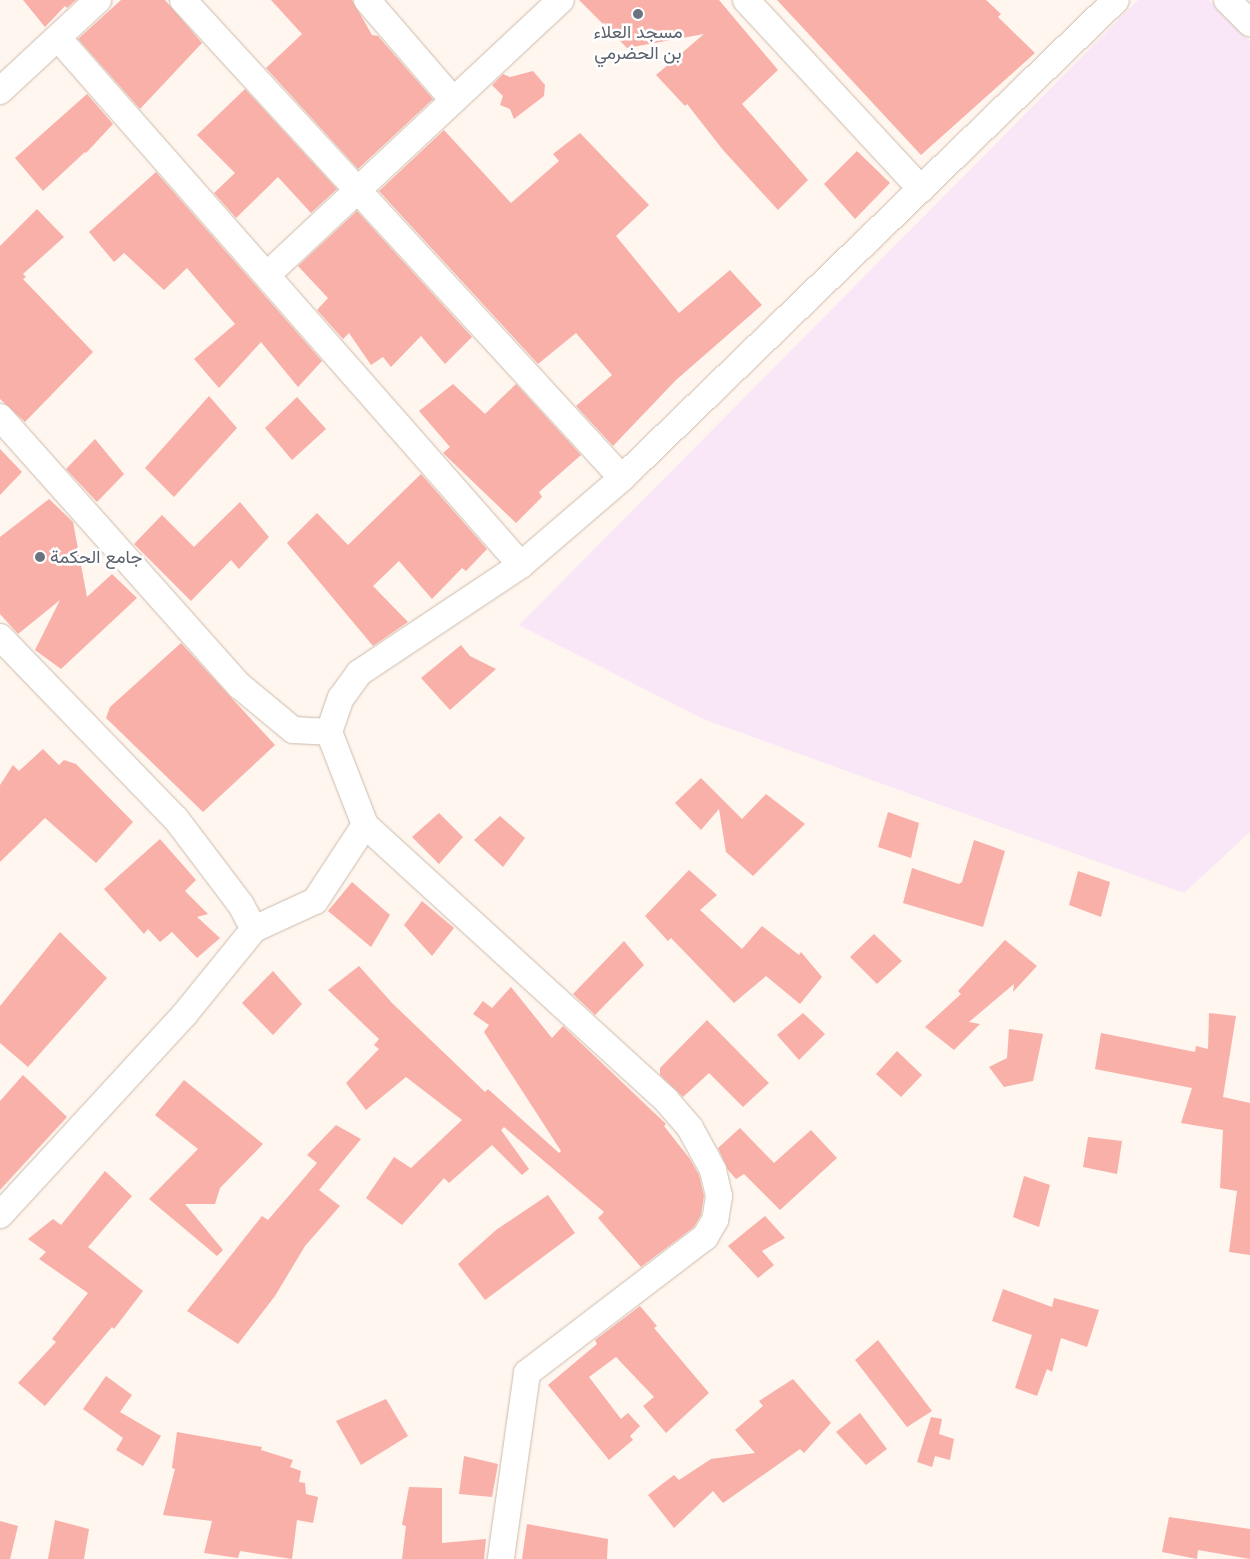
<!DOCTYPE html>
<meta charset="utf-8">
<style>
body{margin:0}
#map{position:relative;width:1250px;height:1559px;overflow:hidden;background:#fef6ef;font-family:Mulish,Vazirmatn,sans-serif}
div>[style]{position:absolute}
.industrial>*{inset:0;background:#f9e7f8}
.building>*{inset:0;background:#f9b0a9}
.roads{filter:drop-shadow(0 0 1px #cdbaaa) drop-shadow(0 0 1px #cdbaaa)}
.minor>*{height:26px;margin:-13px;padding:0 13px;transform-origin:13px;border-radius:13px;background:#fff}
.dots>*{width:14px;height:14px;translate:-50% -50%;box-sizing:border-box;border:2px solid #fff;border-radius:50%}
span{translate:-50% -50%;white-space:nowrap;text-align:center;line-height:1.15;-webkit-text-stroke:5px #fff;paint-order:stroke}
.worship-label{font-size:18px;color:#5b616d}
.left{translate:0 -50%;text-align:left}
</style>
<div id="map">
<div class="industrial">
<div style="clip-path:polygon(1138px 0,1209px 0,1250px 41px,1250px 832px,1184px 893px,703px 719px,519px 625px)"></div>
</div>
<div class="building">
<div style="clip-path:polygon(23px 0,76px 0,67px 8px,65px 6px,45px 27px)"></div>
<div style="clip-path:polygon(121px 0,165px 0,202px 43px,140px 109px,78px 39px)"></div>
<div style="clip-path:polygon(271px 0,352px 0,372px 35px,378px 36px,433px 99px,358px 169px,266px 68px,302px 34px)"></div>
<div style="clip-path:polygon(579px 0,719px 0,778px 70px,742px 104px,808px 180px,778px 210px,723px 150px,687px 104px,685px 106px,656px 75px,704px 34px,627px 48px)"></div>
<div style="clip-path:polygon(777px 0,986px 0,1001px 14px,998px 17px,1035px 53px,921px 155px)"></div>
<div style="clip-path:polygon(533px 71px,545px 85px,544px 96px,514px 119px,510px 109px,500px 105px,503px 96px,492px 85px,503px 74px,510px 77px)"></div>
<div style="clip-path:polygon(245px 89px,337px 189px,311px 213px,278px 177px,236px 218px,214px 193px,235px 173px,197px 135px)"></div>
<div style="clip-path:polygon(87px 94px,113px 124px,86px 153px,85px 152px,43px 191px,15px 158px)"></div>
<div style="clip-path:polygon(444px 130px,511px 203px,559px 161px,553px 154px,580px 133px,649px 205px,616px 236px,679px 313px,730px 270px,762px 305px,676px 380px,613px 446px,576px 406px,612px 375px,576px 333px,538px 364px,379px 191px)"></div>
<div style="clip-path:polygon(857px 151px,890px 183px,855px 219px,824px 184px)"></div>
<div style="clip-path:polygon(156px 172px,322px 361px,298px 387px,261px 342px,219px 388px,194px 359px,235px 324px,187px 268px,164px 290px,124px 253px,114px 262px,89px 232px)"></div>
<div style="clip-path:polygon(37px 209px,64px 237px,23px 274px,26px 277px,23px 279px,93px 352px,25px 422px,0 399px,0 246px)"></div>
<div style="clip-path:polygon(357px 211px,472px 337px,445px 364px,421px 336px,391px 367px,383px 357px,371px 365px,349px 333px,343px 339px,317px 310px,328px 298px,298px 266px)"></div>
<div style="clip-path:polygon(453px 384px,485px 414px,516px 384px,581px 455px,539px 492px,542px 497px,516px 523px,443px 453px,450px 447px,419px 411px)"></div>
<div style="clip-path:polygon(209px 396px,237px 428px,174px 497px,145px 468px)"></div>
<div style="clip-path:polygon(297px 397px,326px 429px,292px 460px,265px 428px)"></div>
<div style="clip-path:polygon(95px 439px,124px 474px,97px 502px,66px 469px)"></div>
<div style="clip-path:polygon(0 449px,22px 472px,0 495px)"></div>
<div style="clip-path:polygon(421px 474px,487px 549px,466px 571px,462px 568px,432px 599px,399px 561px,373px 586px,408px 622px,373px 646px,287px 543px,317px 513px,348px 545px)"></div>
<div style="clip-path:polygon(49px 499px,73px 522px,87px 597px,112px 574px,137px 598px,61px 669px,35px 650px,60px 600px,18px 634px,0 614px,0 537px)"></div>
<div style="clip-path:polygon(240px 502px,269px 537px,239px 569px,231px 560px,191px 601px,134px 544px,162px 515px,194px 547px)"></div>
<div style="clip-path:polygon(181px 643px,275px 745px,203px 812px,106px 718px,110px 707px)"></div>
<div style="clip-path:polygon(461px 645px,470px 656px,496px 669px,450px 710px,421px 678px)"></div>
<div style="clip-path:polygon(43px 749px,59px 765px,64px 760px,76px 764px,133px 822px,96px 863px,45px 818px,0 862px,0 785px,13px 765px,19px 771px)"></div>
<div style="clip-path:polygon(701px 778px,742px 819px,766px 794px,805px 824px,753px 876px,726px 852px,719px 809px,701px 830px,675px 803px)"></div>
<div style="clip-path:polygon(888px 812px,919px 823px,911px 858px,878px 847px)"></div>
<div style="clip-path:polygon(439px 813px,463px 837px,439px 864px,412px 837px)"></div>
<div style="clip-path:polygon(500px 816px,525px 838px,503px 867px,474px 840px)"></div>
<div style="clip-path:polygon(160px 839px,196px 880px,185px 891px,208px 914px,197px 917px,220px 938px,197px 958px,172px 932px,160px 942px,148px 929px,144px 934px,104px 889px)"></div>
<div style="clip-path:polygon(974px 840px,1005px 851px,983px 927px,903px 903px,912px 868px,959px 884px,962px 882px)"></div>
<div style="clip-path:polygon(689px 870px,717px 895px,700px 910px,742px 949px,762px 926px,799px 955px,801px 952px,822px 977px,800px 1004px,766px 976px,734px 1003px,671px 938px,668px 941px,645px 916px)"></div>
<div style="clip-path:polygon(1078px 871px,1110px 882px,1101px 917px,1069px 905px)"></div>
<div style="clip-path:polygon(352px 882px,390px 915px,371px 947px,328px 911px)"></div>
<div style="clip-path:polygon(422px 901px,454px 928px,432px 956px,404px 925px)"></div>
<div style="clip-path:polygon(60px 932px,107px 978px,28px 1067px,0 1043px,0 1006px)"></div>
<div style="clip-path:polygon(874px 934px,902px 961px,877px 984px,850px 957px)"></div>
<div style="clip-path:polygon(1005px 940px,1037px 966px,1013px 992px,1014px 984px,969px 1022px,980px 1024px,954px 1050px,925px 1027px,961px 994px,958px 991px)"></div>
<div style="clip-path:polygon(624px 941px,644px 965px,595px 1015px,573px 994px)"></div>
<div style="clip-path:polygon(359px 966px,392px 1003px,485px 1092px,488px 1089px,559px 1153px,561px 1151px,484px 1032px,489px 1025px,473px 1014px,483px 1001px,492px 1008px,511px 987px,552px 1038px,563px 1026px,666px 1124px,664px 1126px,690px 1159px,699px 1175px,704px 1196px,701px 1215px,694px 1227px,641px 1267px,598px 1218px,604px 1212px,504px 1127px,501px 1130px,529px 1169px,522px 1175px,492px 1145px,449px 1183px,444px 1178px,402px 1225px,366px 1198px,394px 1157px,411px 1168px,462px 1120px,406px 1077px,366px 1110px,346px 1083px,379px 1049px,374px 1045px,379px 1039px,328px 990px)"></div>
<div style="clip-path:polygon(273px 971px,302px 1004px,273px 1035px,242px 1003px)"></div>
<div style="clip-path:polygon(803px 1013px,825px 1034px,799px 1060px,777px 1035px)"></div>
<div style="clip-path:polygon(1209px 1013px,1236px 1016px,1223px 1097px,1250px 1103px,1250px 1255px,1229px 1252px,1237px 1191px,1220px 1188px,1223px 1130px,1181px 1123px,1192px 1088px,1095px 1069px,1101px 1033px,1195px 1052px,1196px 1046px,1208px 1049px)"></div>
<div style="clip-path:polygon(707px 1020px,769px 1083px,743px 1107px,709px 1073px,683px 1097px,660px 1075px,660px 1068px)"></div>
<div style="clip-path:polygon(1009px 1029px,1043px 1034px,1033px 1081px,1004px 1087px,989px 1067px,1007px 1058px)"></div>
<div style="clip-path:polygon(897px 1051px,922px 1075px,901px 1097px,876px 1074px)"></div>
<div style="clip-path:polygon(23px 1075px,67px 1117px,0 1190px,0 1101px)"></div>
<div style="clip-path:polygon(184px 1080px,263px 1144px,220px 1188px,215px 1204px,185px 1204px,223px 1250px,217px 1256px,149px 1199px,198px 1149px,155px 1115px)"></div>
<div style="clip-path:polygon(336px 1125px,361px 1139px,319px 1190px,340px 1206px,305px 1246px,275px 1296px,238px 1344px,187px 1311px,262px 1216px,268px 1220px,317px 1163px,307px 1155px)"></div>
<div style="clip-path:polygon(740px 1128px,774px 1163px,811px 1130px,837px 1158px,780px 1210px,744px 1174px,736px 1179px,728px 1170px,718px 1148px)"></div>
<div style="clip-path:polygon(1088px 1137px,1122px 1141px,1117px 1174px,1083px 1167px)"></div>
<div style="clip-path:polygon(105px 1171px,132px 1196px,88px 1247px,143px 1291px,114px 1329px,112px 1327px,45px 1406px,18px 1383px,56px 1342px,52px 1339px,88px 1293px,39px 1259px,46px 1252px,28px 1239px,53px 1219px,61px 1225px)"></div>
<div style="clip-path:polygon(1024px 1176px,1050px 1185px,1039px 1227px,1013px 1217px)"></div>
<div style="clip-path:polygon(548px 1195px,575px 1233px,485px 1300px,458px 1264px,496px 1230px)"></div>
<div style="clip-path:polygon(765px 1216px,785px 1238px,762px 1251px,774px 1265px,758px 1278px,728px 1246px)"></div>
<div style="clip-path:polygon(1003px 1289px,1052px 1307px,1054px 1298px,1099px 1310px,1087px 1347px,1061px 1338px,1052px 1372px,1047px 1369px,1037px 1396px,1015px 1388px,1032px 1335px,992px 1321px)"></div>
<div style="clip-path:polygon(640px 1306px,657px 1326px,654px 1328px,709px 1393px,666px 1433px,643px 1406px,654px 1397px,616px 1357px,589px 1377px,621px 1419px,628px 1413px,640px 1426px,630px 1436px,633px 1440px,609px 1460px,548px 1385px,597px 1344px,595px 1340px)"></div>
<div style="clip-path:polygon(878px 1340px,932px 1411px,907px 1427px,855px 1360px)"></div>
<div style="clip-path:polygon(106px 1376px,132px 1395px,120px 1412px,161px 1436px,143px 1466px,116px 1450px,123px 1438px,83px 1409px)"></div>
<div style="clip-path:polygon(793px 1379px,831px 1423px,804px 1453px,800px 1449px,723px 1503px,713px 1491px,674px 1528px,648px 1495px,674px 1475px,679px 1480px,711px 1459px,755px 1453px,735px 1430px,763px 1406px,759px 1401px)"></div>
<div style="clip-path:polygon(386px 1399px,408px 1436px,361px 1465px,336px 1421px)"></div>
<div style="clip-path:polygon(860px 1413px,887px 1449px,866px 1465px,836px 1432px)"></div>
<div style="clip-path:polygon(931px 1417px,942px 1419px,939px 1434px,954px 1439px,950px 1460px,935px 1456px,932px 1467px,917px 1462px)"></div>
<div style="clip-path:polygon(177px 1432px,262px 1447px,261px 1450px,293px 1460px,290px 1467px,301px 1471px,299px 1482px,305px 1483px,306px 1494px,318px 1497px,313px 1523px,297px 1520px,292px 1559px,240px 1551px,238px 1558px,204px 1553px,212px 1521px,163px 1515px,175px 1469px,172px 1468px)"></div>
<div style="clip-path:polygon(464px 1456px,498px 1464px,492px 1497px,459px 1494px)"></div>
<div style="clip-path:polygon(409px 1487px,442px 1488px,442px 1543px,486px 1539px,484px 1559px,402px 1559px,406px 1526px,402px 1525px)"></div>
<div style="clip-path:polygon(1169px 1517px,1250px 1529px,1250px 1559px,1198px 1550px,1197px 1559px,1162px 1552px)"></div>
<div style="clip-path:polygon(55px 1520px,89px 1529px,84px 1559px,48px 1559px)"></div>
<div style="clip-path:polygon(0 1521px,18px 1526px,10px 1559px,0 1559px)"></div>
<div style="clip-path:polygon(527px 1524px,608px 1539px,607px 1559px,522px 1559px)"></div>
</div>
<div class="roads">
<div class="minor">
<div style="left:183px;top:0;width:649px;rotate:47.44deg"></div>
<div style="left:367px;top:0;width:132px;rotate:49.3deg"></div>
<div style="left:746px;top:0;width:258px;rotate:47.2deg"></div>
<div style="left:1227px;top:0;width:33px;rotate:45deg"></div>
<div style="left:58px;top:38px;width:701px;rotate:48.7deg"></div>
<div style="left:0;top:91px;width:134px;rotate:-42.9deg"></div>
<div style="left:268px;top:274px;width:401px;rotate:-43.1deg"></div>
<div style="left:0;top:417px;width:361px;rotate:48.3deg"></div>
<div style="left:240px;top:686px;width:69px;rotate:39.7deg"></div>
<div style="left:293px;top:730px;width:36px;rotate:3deg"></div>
<div style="left:329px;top:732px;width:100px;rotate:68.8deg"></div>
<div style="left:365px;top:825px;width:91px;rotate:123.3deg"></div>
<div style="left:315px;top:901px;width:67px;rotate:155.3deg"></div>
<div style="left:0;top:637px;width:253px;rotate:46deg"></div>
<div style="left:176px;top:819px;width:108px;rotate:52.9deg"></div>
<div style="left:241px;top:905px;width:27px;rotate:62deg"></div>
<div style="left:254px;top:929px;width:111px;rotate:129.1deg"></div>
<div style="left:184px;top:1015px;width:272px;rotate:132.6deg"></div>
<div style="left:329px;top:732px;width:36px;rotate:-71deg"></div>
<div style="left:341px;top:698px;width:31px;rotate:-54deg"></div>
<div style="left:359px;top:673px;width:195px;rotate:-33.7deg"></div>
<div style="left:521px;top:565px;width:133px;rotate:-40.7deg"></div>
<div style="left:622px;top:478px;width:687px;rotate:-44.06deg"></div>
<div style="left:365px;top:825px;width:408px;rotate:42.4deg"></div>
<div style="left:666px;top:1100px;width:37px;rotate:49deg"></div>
<div style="left:690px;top:1128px;width:48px;rotate:61.3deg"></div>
<div style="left:713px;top:1170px;width:27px;rotate:77deg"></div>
<div style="left:719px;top:1196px;width:24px;rotate:99deg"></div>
<div style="left:715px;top:1220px;width:20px;rotate:120deg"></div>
<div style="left:705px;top:1237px;width:224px;rotate:142.6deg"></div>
<div style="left:527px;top:1373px;width:188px;rotate:98deg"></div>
</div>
</div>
<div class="dots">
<div style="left:638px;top:14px;background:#6b7280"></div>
<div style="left:40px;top:557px;background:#6b7280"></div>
</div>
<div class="worship-label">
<span style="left:638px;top:43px">مسجد العلاء<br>بن الحضرمي</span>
<span class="left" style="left:50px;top:557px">جامع الحكمة</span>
</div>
</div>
